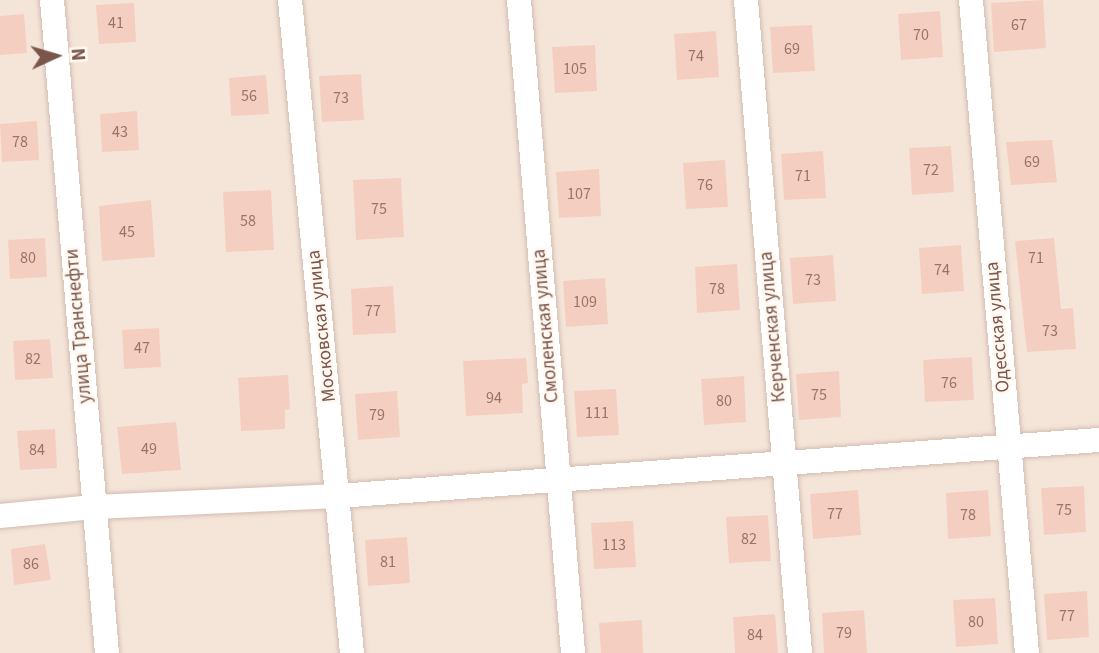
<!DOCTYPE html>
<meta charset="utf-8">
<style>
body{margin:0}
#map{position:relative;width:1099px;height:653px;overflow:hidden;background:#fdf4ea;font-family:"Source Sans 3",sans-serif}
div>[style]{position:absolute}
.residential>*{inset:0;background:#f5e5d8}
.building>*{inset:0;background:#f4cfc1}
.roads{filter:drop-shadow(0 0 2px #d3bcb1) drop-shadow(0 0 2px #d3bcb1)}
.minor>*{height:24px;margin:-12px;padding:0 12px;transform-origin:12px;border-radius:12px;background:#fff}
span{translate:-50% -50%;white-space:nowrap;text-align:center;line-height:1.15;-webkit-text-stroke:5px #fff8f1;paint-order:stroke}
.number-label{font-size:16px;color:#987468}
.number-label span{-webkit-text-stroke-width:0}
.street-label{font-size:19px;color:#7a564b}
.north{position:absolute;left:21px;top:21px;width:70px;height:70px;-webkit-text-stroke:5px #fff8f1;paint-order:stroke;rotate:86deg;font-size:19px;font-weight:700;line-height:28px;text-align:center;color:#7a564b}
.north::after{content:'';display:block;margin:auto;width:24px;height:32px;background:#7a564b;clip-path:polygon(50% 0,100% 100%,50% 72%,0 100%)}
</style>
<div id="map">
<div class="residential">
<div style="clip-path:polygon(0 0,1099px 0,1099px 653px,0 653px)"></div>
</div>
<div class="building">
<div style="clip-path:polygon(1043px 0,1046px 48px,994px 52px,991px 3px)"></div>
<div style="clip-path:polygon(134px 3px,136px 42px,99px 44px,96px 5px)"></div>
<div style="clip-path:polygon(940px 11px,943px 57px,901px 60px,898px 14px)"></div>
<div style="clip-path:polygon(24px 14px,27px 53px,0 55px,0 16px)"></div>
<div style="clip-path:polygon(812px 25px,815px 71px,773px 73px,770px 27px)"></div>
<div style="clip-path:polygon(716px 31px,719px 77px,677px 80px,674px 34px)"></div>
<div style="clip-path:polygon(595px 45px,597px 91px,555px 93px,552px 47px)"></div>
<div style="clip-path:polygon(361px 74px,364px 120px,322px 122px,319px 76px)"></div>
<div style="clip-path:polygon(266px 75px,269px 114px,231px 116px,229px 78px)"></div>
<div style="clip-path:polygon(137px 111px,139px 150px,102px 152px,100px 114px)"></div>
<div style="clip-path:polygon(37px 121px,39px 160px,2px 162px,0 124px)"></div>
<div style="clip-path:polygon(1052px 140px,1057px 182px,1011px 185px,1006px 142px)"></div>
<div style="clip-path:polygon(951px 146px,954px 192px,912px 195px,909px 148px)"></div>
<div style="clip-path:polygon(823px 151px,826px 198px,784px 200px,781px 154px)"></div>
<div style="clip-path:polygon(725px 160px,728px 207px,686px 209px,683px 163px)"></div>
<div style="clip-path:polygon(599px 169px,601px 216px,559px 218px,556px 172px)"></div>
<div style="clip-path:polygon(401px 178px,404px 237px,356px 240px,353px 180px)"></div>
<div style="clip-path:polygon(271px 190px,274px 250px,226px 252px,223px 192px)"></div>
<div style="clip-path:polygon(151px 200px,155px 257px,102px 261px,99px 206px)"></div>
<div style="clip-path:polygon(45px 238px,47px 277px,10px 279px,8px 240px)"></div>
<div style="clip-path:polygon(1054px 238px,1061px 309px,1073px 308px,1076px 349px,1027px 352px,1015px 241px)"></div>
<div style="clip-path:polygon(961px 245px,964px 291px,922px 294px,919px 248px)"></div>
<div style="clip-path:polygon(833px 255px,836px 301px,793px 304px,790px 258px)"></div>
<div style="clip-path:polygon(737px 264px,740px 310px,697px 313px,695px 267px)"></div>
<div style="clip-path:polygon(605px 278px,608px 324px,566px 327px,563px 281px)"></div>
<div style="clip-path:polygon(393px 286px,396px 333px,353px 335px,351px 289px)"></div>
<div style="clip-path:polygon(159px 328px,161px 367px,124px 369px,122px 330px)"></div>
<div style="clip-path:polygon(50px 339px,53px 378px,15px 380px,13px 341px)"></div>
<div style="clip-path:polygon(972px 357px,974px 400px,925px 402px,923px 360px)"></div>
<div style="clip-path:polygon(526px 358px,528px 383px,522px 384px,523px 413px,466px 416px,463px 361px)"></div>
<div style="clip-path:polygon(839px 371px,841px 417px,799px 420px,796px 374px)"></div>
<div style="clip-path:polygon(288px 375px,290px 409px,285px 410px,285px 429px,241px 431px,238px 378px)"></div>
<div style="clip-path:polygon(744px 376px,746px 422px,704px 425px,701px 379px)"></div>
<div style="clip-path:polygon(616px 389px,619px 435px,577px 437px,574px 391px)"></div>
<div style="clip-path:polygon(397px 391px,400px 437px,358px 440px,355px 394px)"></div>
<div style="clip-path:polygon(176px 422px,181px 470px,122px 474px,117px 427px)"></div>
<div style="clip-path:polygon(55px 429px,57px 468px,20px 470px,17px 431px)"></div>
<div style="clip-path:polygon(1084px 486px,1086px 532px,1044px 535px,1041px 488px)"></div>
<div style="clip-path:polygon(858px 490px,861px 535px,813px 539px,810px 494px)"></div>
<div style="clip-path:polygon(988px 490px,991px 536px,948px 539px,946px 493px)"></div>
<div style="clip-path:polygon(768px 515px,771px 561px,729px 563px,726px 517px)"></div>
<div style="clip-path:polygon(633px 521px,636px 567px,594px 569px,591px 523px)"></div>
<div style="clip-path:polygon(407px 537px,410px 583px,368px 586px,365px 540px)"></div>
<div style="clip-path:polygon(45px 544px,51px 580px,14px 585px,11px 549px)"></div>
<div style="clip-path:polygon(1087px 591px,1089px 637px,1047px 640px,1044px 594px)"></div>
<div style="clip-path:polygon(995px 598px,998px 644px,956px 647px,953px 600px)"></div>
<div style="clip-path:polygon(864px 610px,867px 653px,824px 653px,822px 613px)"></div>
<div style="clip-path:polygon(775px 614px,778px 653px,735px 653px,733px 617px)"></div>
<div style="clip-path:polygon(642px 620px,643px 653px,601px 653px,599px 623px)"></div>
</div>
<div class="roads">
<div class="minor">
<div style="left:52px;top:0;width:655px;rotate:85.19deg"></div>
<div style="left:290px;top:0;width:656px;rotate:84.58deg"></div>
<div style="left:519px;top:0;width:655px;rotate:85.27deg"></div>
<div style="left:746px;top:0;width:655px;rotate:85.27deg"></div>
<div style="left:971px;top:0;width:655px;rotate:85.1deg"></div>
<div style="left:0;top:516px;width:94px;rotate:-5.5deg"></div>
<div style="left:94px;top:507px;width:244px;rotate:-2.6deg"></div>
<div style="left:338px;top:496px;width:763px;rotate:-4.21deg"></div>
</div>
</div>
<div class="number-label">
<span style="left:116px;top:23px">41</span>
<span style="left:1019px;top:25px">67</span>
<span style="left:921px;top:35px">70</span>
<span style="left:792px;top:49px">69</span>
<span style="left:696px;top:56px">74</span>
<span style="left:575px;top:69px">105</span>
<span style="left:249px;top:96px">56</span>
<span style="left:341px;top:98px">73</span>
<span style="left:120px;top:132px">43</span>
<span style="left:20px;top:142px">78</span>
<span style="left:1032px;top:162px">69</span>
<span style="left:931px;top:170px">72</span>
<span style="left:803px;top:176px">71</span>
<span style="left:705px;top:185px">76</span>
<span style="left:579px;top:194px">107</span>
<span style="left:379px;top:209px">75</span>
<span style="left:248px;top:221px">58</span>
<span style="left:127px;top:232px">45</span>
<span style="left:28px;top:258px">80</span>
<span style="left:1036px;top:258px">71</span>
<span style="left:942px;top:270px">74</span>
<span style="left:813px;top:280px">73</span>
<span style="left:717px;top:289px">78</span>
<span style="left:585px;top:302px">109</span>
<span style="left:373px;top:311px">77</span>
<span style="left:1050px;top:331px">73</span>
<span style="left:142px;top:348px">47</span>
<span style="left:33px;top:359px">82</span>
<span style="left:949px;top:383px">76</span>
<span style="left:819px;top:395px">75</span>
<span style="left:494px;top:398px">94</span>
<span style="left:724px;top:401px">80</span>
<span style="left:597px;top:413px">111</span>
<span style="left:377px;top:415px">79</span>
<span style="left:149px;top:449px">49</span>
<span style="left:37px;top:450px">84</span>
<span style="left:1064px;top:510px">75</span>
<span style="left:835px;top:514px">77</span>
<span style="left:968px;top:515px">78</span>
<span style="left:749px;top:539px">82</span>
<span style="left:614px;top:545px">113</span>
<span style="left:388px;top:562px">81</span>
<span style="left:31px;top:564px">86</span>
<span style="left:1067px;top:616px">77</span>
<span style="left:976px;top:622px">80</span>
<span style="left:844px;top:633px">79</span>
<span style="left:755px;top:635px">84</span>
</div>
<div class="street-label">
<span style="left:79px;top:326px;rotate:-95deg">улица Транснефти</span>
<span style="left:322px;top:326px;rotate:-96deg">Московская улица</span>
<span style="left:546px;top:326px;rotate:-95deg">Смоленская улица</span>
<span style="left:773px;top:327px;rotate:-95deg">Керченская улица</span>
<span style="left:998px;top:327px;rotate:-95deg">Одесская улица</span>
</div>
<div class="north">N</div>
</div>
